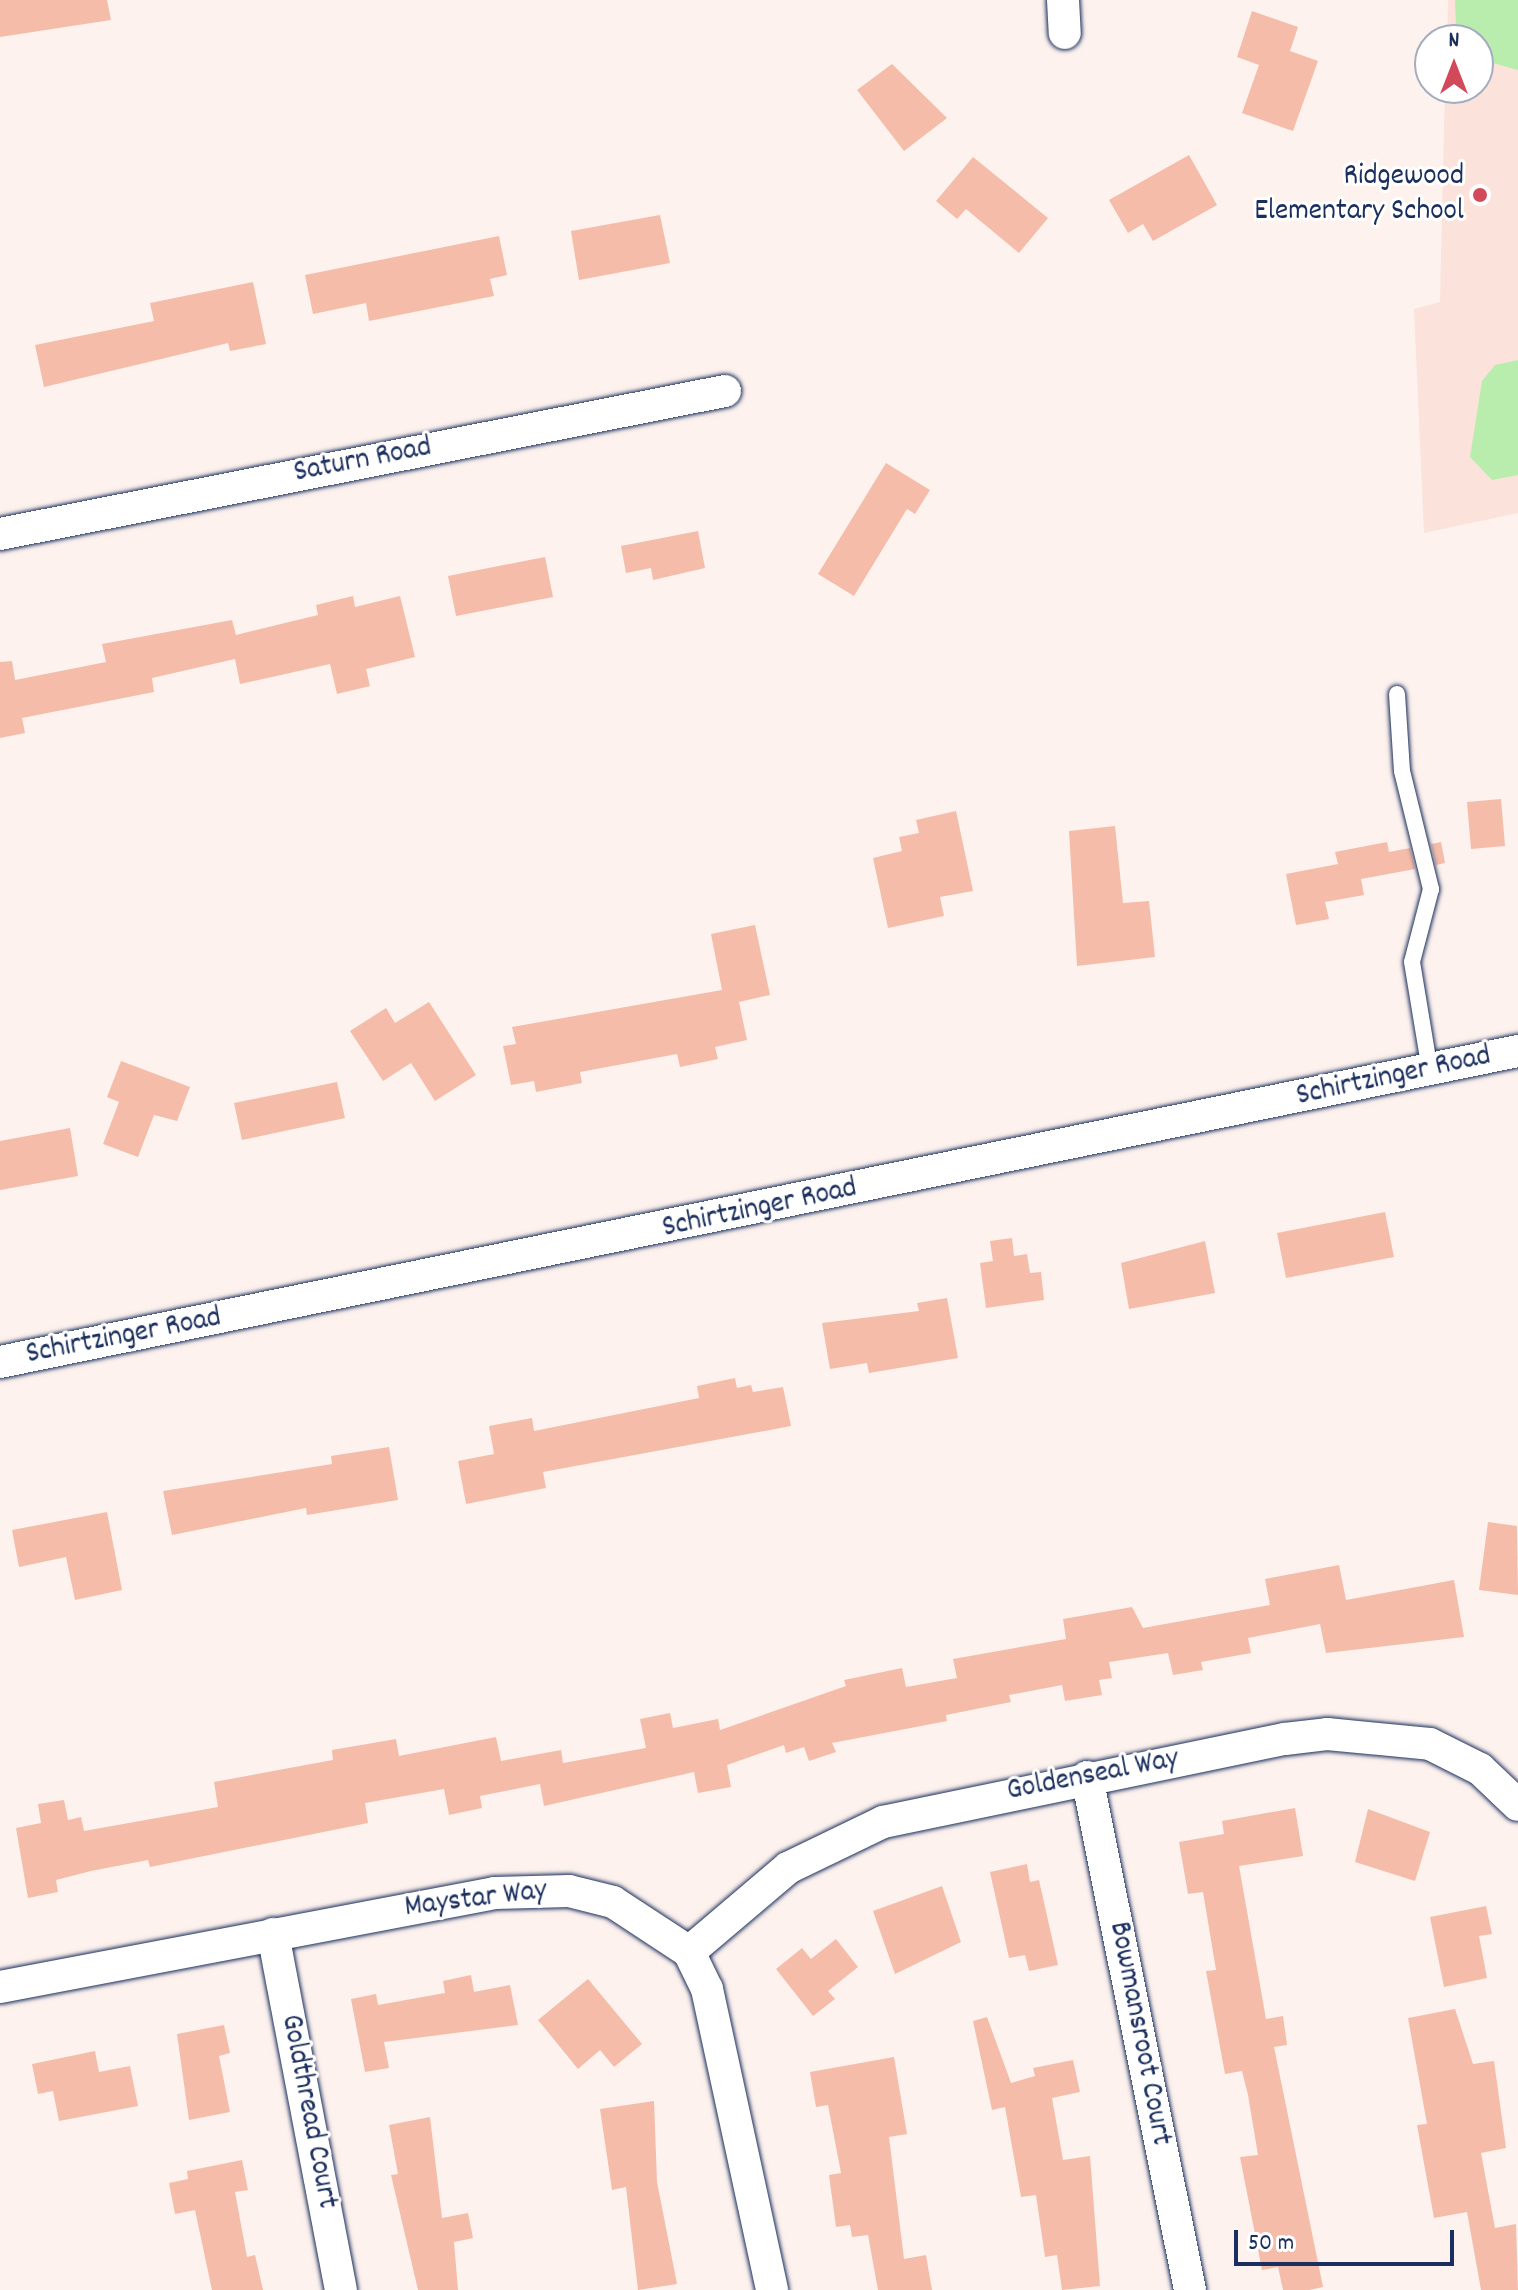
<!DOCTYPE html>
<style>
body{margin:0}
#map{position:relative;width:1518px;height:2290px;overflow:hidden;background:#fdf2ee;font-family:Dekko,sans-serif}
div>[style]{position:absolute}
.built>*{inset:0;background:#fbe2da}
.green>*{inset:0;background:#b9edae}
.building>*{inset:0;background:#f5bcaa}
.roads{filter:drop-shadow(0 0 2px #1b2f5e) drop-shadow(0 0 2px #1b2f5e)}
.lane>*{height:16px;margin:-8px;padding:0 8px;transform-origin:8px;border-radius:8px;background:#fff}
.street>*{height:32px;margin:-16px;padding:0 16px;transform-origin:16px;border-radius:16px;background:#fff}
.dots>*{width:22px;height:22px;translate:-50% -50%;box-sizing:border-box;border:4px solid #fff;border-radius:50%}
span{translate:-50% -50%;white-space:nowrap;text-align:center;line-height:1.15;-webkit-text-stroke:6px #fff;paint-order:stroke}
.poi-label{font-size:30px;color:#1b2f5e}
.right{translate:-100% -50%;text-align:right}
.street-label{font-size:30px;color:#1b2f5e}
.north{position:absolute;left:1414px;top:24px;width:80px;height:80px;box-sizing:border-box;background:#fff;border:2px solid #a4acbf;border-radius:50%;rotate:0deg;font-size:22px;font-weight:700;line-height:32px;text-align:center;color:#1b2f5e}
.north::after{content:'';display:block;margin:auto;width:28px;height:36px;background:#d1495b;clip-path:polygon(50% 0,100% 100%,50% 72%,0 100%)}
.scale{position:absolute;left:1234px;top:2230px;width:220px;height:36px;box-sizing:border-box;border:4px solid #1b2f5e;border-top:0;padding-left:10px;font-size:24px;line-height:28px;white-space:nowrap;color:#1b2f5e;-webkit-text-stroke:6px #fff;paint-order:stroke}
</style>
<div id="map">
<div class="built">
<div style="clip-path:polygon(1448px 0,1518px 0,1518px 513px,1424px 533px,1414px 309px,1440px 302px,1445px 88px,1478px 88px,1478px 40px,1447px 40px)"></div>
</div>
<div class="green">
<div style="clip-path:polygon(1455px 0,1518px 0,1518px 70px,1478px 59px,1478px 40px,1463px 40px,1456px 28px)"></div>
<div style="clip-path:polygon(1518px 360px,1518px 475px,1492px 480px,1470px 457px,1482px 381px,1495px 365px)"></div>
</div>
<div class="building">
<div style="clip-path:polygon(0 0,107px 0,111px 20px,0 37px)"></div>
<div style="clip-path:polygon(1252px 11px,1298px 27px,1290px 51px,1318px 61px,1293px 131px,1242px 113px,1259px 65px,1237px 57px)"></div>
<div style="clip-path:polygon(892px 64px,947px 118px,904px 151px,857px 90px)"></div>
<div style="clip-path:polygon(1189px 155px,1217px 205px,1153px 241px,1143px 224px,1128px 233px,1109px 200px)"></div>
<div style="clip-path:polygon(973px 157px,1048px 218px,1019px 253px,966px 209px,957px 219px,936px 201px)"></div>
<div style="clip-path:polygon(660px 215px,670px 263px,579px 280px,571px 231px)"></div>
<div style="clip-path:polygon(499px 236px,507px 275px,490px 279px,494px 296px,369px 321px,366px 303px,313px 314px,305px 275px)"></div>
<div style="clip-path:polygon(253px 282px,266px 344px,230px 351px,228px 343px,44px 387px,35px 345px,154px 321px,150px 303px)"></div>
<div style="clip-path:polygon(886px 463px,930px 490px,915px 514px,907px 509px,854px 596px,818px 574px)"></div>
<div style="clip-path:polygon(698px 531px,705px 568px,653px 580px,651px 568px,626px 573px,621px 546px)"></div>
<div style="clip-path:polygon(545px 557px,553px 597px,456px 616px,448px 576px)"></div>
<div style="clip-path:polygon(353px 596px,355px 607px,400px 596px,415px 657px,366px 669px,370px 686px,337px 694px,330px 664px,240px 684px,235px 659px,152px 678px,154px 692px,22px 718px,25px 733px,0 738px,0 662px,12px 661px,15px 680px,106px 662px,102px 644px,232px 620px,236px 635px,318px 615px,316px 605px)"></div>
<div style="clip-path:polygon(1501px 799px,1505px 846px,1471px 849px,1467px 802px)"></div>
<div style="clip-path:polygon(956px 811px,973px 891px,940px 897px,944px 916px,888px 928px,873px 858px,902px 851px,899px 837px,919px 833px,916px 820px)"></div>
<div style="clip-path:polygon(1115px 826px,1123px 903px,1149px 901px,1155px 957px,1077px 966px,1069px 831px)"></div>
<div style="clip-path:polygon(1387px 842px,1389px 852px,1410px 848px,1415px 869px,1361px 879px,1364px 895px,1325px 902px,1329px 919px,1296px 925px,1286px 874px,1338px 864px,1335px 852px)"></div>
<div style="clip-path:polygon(1441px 842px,1445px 863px,1436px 865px,1431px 844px)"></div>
<div style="clip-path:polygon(755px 925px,770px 995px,739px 1002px,747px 1040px,715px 1047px,718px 1059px,680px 1067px,677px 1054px,580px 1072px,582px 1083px,536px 1092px,534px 1081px,511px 1085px,503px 1046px,516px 1044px,512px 1027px,722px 990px,711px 934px)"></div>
<div style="clip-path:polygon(429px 1002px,476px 1075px,435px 1101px,411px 1063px,383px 1081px,350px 1031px,386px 1008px,395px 1023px)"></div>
<div style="clip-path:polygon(121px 1061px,190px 1087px,177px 1121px,154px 1115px,138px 1157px,103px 1144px,119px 1102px,107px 1097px)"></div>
<div style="clip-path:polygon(337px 1082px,345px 1118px,242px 1140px,234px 1103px)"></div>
<div style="clip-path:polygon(70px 1128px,78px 1176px,0 1190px,0 1141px)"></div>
<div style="clip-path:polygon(1385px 1212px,1394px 1257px,1286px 1278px,1277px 1233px)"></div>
<div style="clip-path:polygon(1012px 1238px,1014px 1256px,1027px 1254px,1030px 1273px,1041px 1272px,1044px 1300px,986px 1308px,980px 1263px,993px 1261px,990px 1241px)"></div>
<div style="clip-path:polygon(1205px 1241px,1215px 1293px,1129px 1309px,1121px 1263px)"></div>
<div style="clip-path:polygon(947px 1298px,958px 1358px,869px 1373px,867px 1363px,830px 1369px,822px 1323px,919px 1311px,917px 1303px)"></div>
<div style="clip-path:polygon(735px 1378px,737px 1388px,751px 1385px,753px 1392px,783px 1387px,791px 1426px,543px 1472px,546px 1488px,466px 1504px,458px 1461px,494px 1454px,489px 1426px,532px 1418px,534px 1431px,699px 1398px,697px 1386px)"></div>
<div style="clip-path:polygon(389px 1447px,398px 1500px,307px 1515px,306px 1508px,172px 1535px,163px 1491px,332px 1464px,331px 1456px)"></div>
<div style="clip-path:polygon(107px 1512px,122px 1590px,75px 1600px,66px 1557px,19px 1567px,12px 1530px)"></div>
<div style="clip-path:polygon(1488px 1522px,1517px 1526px,1518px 1595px,1479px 1590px)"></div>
<div style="clip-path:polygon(1339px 1565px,1346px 1600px,1454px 1580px,1464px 1637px,1326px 1653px,1320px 1624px,1248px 1638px,1251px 1653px,1201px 1662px,1203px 1670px,1173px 1675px,1168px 1653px,1109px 1662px,1112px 1678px,1099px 1680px,1102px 1695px,1065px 1701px,1062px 1685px,1009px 1695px,1011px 1702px,946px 1715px,947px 1721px,832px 1743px,836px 1752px,809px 1761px,804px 1747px,786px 1753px,784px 1745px,727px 1765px,731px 1787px,698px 1793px,694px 1772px,544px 1806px,540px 1784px,480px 1796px,482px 1808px,449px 1815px,444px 1789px,365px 1803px,368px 1823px,150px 1867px,148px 1860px,91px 1871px,56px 1880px,58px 1892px,28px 1898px,16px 1828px,41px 1823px,38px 1804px,64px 1800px,68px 1820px,81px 1817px,84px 1831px,218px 1807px,214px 1782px,333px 1760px,332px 1750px,396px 1739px,399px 1756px,496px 1737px,501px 1761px,561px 1750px,563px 1763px,646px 1748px,640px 1719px,670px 1713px,673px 1728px,718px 1719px,720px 1730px,846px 1686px,844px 1680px,902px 1668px,906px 1687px,957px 1678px,953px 1659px,1066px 1639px,1063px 1619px,1132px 1607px,1143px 1628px,1270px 1605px,1265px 1579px)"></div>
<div style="clip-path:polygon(1295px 1808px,1303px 1856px,1239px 1866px,1266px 2019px,1283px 2016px,1287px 2045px,1274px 2047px,1323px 2287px,1309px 2290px,1283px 2290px,1278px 2267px,1262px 2270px,1240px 2157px,1258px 2155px,1248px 2095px,1242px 2071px,1225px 2074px,1206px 1971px,1216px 1970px,1203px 1892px,1188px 1894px,1179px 1842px,1224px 1834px,1222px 1821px)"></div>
<div style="clip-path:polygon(1368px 1809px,1430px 1832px,1415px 1881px,1355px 1862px)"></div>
<div style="clip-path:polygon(1027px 1864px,1030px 1882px,1039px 1880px,1058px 1965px,1029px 1971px,1025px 1955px,1009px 1958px,990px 1872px)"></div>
<div style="clip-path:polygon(942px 1886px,961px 1942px,895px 1974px,873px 1911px)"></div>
<div style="clip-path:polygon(1486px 1906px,1492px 1934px,1479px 1936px,1487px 1978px,1444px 1987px,1430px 1917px)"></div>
<div style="clip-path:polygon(836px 1939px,858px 1967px,828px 1991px,835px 1999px,813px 2016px,776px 1969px,802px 1948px,811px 1959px)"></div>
<div style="clip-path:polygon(471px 1975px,474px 1992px,510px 1985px,518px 2025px,384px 2042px,389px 2068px,365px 2072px,351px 1999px,376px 1994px,378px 2005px,445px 1993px,443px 1981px)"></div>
<div style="clip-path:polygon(588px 1979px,642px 2044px,614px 2067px,600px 2050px,578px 2069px,538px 2020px)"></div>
<div style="clip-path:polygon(1455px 2009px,1473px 2064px,1494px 2061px,1506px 2148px,1481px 2153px,1495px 2228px,1516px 2224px,1518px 2290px,1481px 2290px,1467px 2212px,1434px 2218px,1417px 2125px,1427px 2124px,1408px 2018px)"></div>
<div style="clip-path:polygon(987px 2017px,1011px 2083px,1035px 2076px,1033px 2068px,1073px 2060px,1080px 2092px,1052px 2098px,1063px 2160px,1090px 2156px,1100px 2286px,1062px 2290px,1057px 2255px,1045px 2257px,1036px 2195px,1021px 2197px,1005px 2107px,992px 2110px,973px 2021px)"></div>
<div style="clip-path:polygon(224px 2025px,230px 2053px,219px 2056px,230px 2112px,189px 2120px,177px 2034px)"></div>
<div style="clip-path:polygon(95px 2051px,99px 2072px,130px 2066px,138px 2106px,59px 2121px,53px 2091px,38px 2094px,32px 2064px)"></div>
<div style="clip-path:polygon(894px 2057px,907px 2134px,889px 2137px,904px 2259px,926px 2255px,932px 2290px,878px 2290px,868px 2235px,852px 2237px,850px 2225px,836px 2227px,829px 2175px,841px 2173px,828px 2105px,816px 2107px,810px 2072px)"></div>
<div style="clip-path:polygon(654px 2101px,657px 2182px,677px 2284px,638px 2290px,626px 2187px,612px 2190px,600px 2109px)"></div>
<div style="clip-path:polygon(430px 2117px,442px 2218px,468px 2213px,473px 2238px,454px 2242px,458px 2290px,418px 2290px,391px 2175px,398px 2174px,389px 2125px)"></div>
<div style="clip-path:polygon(242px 2160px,248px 2190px,235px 2192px,247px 2257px,255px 2255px,263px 2290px,212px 2290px,195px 2210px,175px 2214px,169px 2183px,188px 2179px,187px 2171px)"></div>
</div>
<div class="roads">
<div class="lane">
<div style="left:1397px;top:694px;width:77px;rotate:86.3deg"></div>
<div style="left:1402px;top:771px;width:122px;rotate:76.2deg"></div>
<div style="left:1431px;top:889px;width:75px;rotate:104.6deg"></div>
<div style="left:1412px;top:962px;width:110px;rotate:80.6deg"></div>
</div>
<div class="street">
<div style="left:1063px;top:0;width:33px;rotate:87deg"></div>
<div style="left:0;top:534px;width:739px;rotate:-11.16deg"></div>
<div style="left:0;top:1362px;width:1550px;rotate:-11.58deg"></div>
<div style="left:1087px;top:1777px;width:523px;rotate:78.65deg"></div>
<div style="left:273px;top:1934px;width:362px;rotate:79.2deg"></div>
<div style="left:689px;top:1952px;width:130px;rotate:-40.3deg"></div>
<div style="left:788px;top:1868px;width:106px;rotate:-25.8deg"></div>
<div style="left:883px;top:1822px;width:410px;rotate:-11.7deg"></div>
<div style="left:1285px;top:1739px;width:42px;rotate:-6.8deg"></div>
<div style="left:1327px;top:1734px;width:103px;rotate:5.5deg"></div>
<div style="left:1430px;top:1744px;width:56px;rotate:26.6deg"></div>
<div style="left:1480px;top:1769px;width:52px;rotate:43.5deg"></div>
<div style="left:0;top:1987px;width:504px;rotate:-10.75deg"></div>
<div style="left:495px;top:1893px;width:74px;rotate:-1.5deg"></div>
<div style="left:569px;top:1891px;width:45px;rotate:14deg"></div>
<div style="left:613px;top:1902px;width:91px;rotate:33.3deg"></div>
<div style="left:689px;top:1952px;width:41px;rotate:64.1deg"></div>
<div style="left:707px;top:1989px;width:308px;rotate:77.8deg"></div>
</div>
</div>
<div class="dots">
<div style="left:1480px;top:195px;background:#d1495b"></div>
</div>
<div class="poi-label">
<span class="right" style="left:1464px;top:195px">Ridgewood<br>Elementary School</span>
</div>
<div class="street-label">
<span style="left:363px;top:462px;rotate:-11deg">Saturn Road</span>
<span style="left:1394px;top:1078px;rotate:-12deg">Schirtzinger Road</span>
<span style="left:760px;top:1210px;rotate:-12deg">Schirtzinger Road</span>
<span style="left:124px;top:1338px;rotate:-11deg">Schirtzinger Road</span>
<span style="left:1093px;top:1777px;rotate:-11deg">Goldenseal Way</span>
<span style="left:476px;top:1901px;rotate:-7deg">Maystar Way</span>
<span style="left:1138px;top:2034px;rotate:79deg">Bowmansroot Court</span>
<span style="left:307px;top:2112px;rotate:79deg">Goldthread Court</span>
</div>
<div class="north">N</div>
<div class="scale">50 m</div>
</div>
